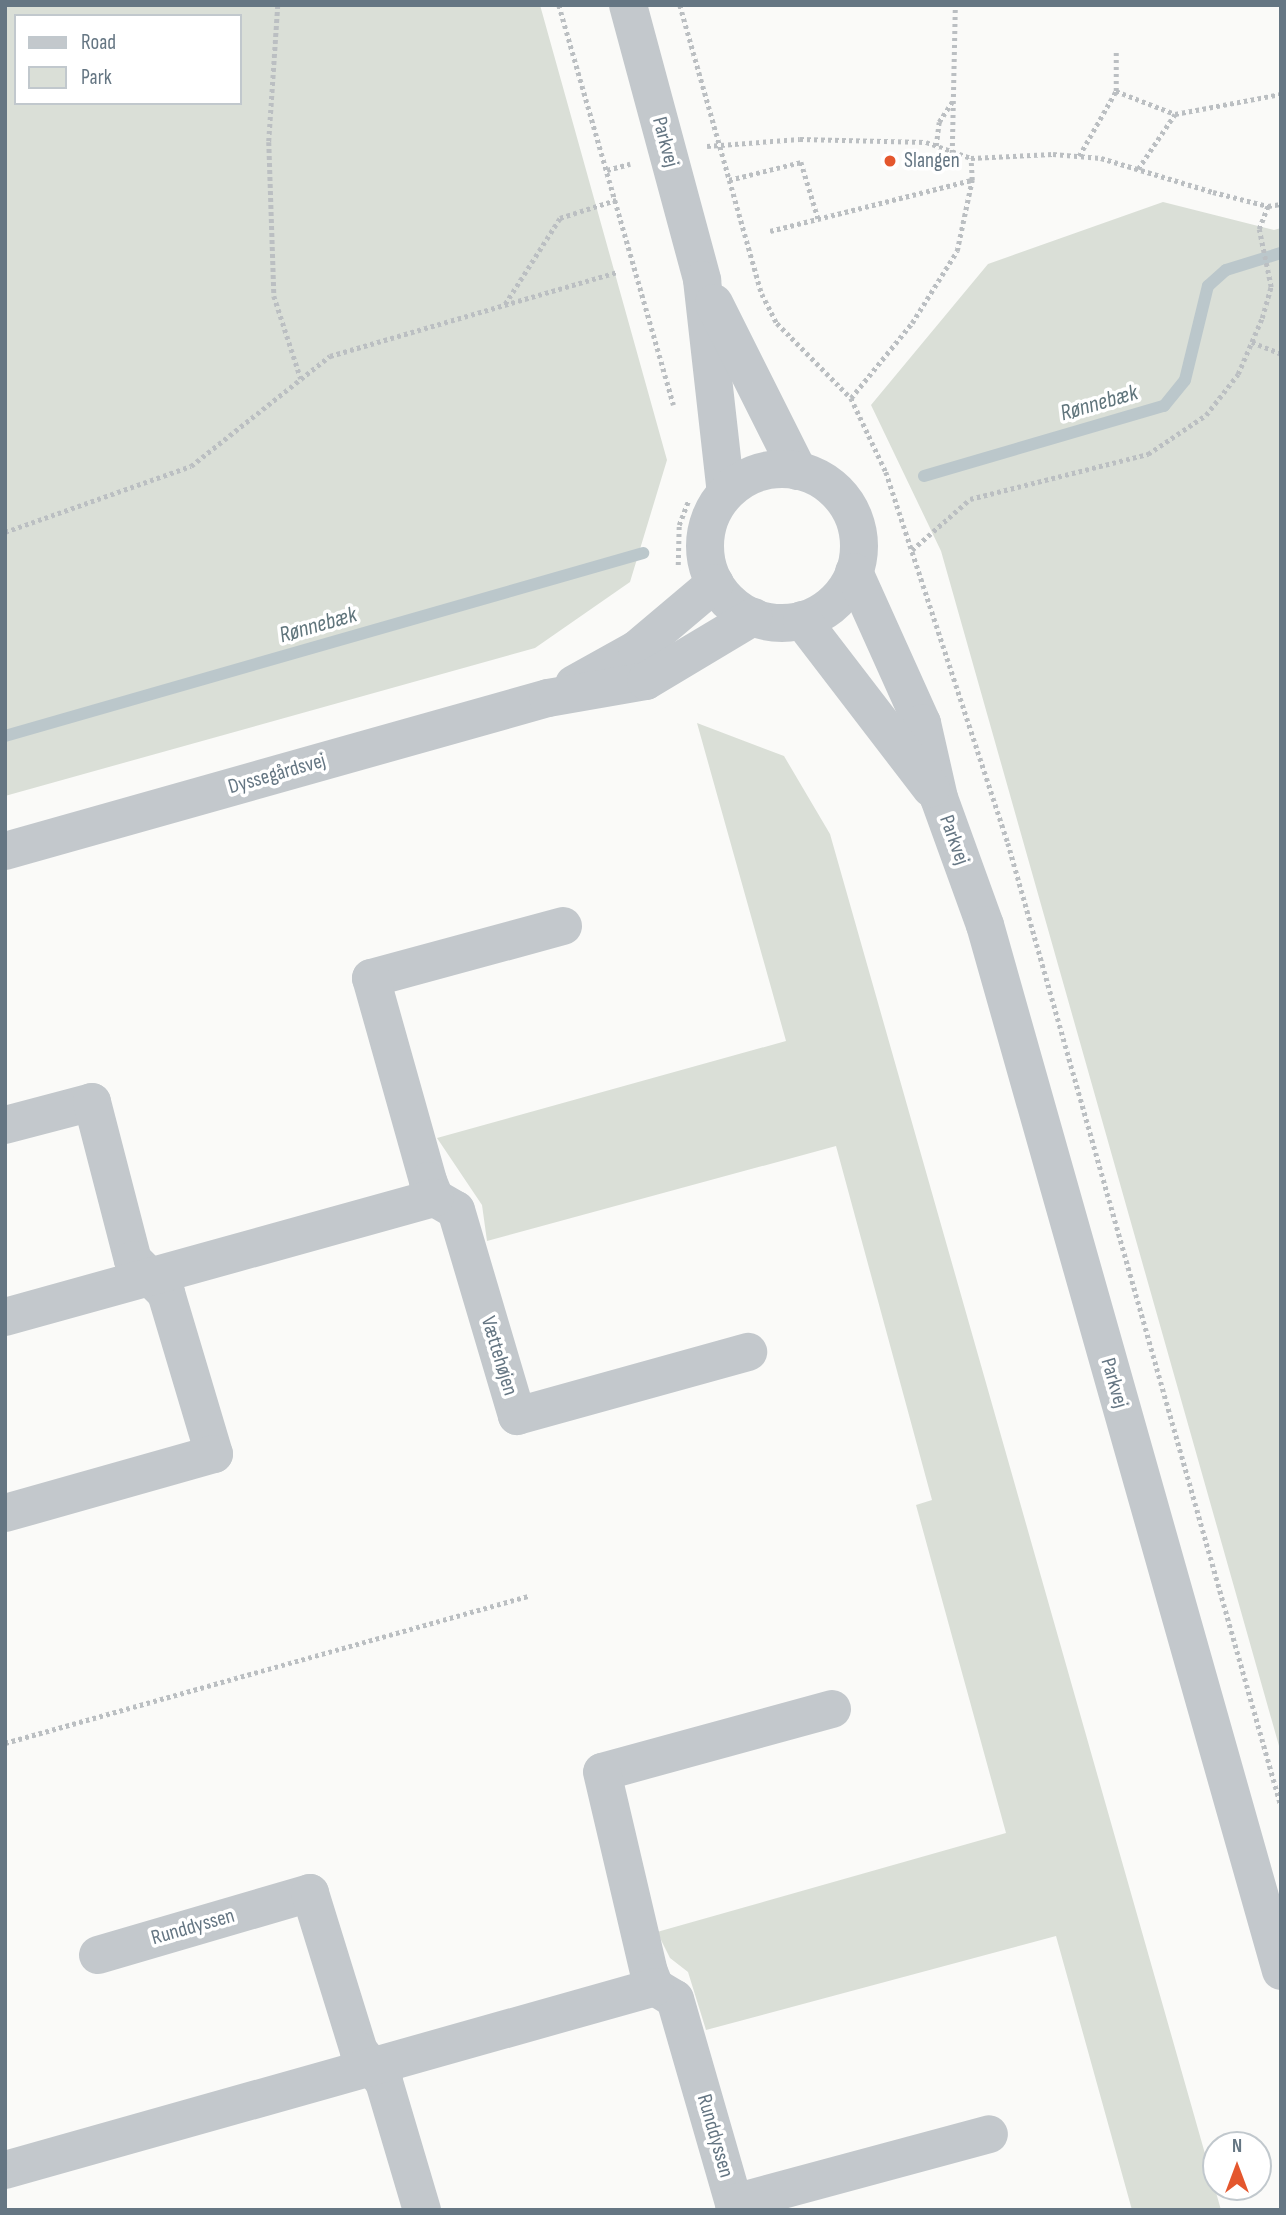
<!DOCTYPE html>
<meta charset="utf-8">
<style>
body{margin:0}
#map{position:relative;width:1286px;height:2215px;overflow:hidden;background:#fafaf8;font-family:"Sofia Sans Condensed",sans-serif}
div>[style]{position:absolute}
.green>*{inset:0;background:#dadfd7}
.stream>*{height:12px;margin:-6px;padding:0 6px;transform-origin:6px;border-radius:6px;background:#bbc7cb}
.path>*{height:4.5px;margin-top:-2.25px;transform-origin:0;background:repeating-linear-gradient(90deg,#bbbfc2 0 3.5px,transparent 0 7px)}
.minor>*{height:38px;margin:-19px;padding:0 19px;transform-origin:19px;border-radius:19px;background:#c3c8cc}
.minor>.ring{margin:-19px;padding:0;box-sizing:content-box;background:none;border:38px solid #c3c8cc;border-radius:50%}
.dots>*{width:19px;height:19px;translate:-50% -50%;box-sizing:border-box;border:4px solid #fff;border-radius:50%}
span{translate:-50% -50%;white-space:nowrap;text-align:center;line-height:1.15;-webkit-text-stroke:7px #fff;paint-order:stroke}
.street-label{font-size:21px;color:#657683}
.poi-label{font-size:21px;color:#657683}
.left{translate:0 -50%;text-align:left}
.water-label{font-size:23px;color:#60757c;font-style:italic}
.frame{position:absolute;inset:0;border:7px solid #657683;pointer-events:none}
.legend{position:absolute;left:14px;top:14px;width:228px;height:91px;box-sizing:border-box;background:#fff;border:2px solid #c1c8cd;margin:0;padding:9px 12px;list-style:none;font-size:21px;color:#657683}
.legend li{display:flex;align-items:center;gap:14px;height:35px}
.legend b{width:35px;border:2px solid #c1c8cd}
.north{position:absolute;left:1202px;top:2131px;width:70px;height:70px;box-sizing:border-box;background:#fff;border:2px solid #c1c8cd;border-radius:50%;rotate:0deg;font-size:19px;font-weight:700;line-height:28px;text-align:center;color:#657683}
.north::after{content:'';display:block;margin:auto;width:24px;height:32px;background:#e4572e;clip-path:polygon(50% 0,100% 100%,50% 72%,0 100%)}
</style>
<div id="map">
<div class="green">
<div style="clip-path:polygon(evenodd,5px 5px,540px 5px,667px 460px,630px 582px,535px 648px,5px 796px,5px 5px,16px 16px,240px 16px,240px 103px,16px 103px,16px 16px)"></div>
<div style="clip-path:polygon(1163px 202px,1274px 230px,1281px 228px,1281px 1753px,941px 551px,871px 405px,988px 264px)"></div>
<div style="clip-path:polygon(697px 723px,784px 756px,830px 834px,1221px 2210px,1132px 2210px,1056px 1936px,706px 2030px,688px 1972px,670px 1958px,657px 1932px,1006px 1833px,916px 1505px,932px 1500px,836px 1146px,487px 1241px,482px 1205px,437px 1138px,786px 1041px)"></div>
</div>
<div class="stream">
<div style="left:924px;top:476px;width:250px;rotate:-16.3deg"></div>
<div style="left:1164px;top:406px;width:33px;rotate:-51deg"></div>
<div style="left:1185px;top:380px;width:97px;rotate:-76.3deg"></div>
<div style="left:1208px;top:286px;width:24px;rotate:-42deg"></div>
<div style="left:1226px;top:270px;width:58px;rotate:-17.2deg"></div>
<div style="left:5px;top:736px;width:664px;rotate:-16deg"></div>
</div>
<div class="path">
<div style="left:278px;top:5px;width:137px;rotate:93.8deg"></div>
<div style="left:269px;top:142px;width:154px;rotate:88.1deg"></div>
<div style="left:274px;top:296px;width:87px;rotate:72deg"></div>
<div style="left:559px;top:5px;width:416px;rotate:74deg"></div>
<div style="left:680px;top:5px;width:300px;rotate:74.2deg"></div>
<div style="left:762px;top:294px;width:33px;rotate:63deg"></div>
<div style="left:777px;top:323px;width:105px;rotate:45.4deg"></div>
<div style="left:851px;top:398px;width:82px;rotate:64.7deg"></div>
<div style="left:886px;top:472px;width:391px;rotate:71.8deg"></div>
<div style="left:1008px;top:843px;width:1001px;rotate:74.17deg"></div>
<div style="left:1116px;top:91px;width:63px;rotate:21.3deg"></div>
<div style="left:707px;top:146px;width:93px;rotate:-4.3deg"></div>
<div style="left:800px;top:139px;width:126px;rotate:1.4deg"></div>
<div style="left:926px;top:142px;width:48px;rotate:19.6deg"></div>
<div style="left:971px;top:158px;width:82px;rotate:-2.8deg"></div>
<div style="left:1053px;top:154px;width:48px;rotate:4.8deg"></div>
<div style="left:1101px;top:158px;width:117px;rotate:16.9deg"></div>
<div style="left:1213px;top:192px;width:57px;rotate:14.3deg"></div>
<div style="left:1268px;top:206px;width:13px;rotate:-9deg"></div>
<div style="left:936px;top:146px;width:24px;rotate:-83deg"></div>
<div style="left:939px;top:122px;width:27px;rotate:-57deg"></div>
<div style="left:952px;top:153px;width:148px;rotate:-88.8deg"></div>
<div style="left:1079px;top:156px;width:75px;rotate:-60.4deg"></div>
<div style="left:1116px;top:91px;width:39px;rotate:-90deg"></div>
<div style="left:1138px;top:169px;width:66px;rotate:-56.1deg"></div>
<div style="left:1175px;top:114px;width:108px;rotate:-10.7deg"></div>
<div style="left:607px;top:170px;width:24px;rotate:-15deg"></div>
<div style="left:729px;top:180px;width:74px;rotate:-14deg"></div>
<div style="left:801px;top:162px;width:59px;rotate:73.1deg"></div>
<div style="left:770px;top:231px;width:208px;rotate:-14.2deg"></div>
<div style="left:972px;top:180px;width:22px;rotate:-93deg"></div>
<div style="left:505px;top:304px;width:102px;rotate:-57.4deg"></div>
<div style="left:560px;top:218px;width:59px;rotate:-17.8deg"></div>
<div style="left:1252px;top:342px;width:31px;rotate:22deg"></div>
<div style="left:851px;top:398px;width:97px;rotate:-50.9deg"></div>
<div style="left:912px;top:323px;width:85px;rotate:-58deg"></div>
<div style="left:957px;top:251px;width:73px;rotate:-78.1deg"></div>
<div style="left:5px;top:532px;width:197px;rotate:-19.5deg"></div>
<div style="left:191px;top:466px;width:177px;rotate:-38.4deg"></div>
<div style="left:330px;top:356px;width:299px;rotate:-16.3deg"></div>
<div style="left:912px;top:550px;width:77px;rotate:-41.3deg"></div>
<div style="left:970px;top:499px;width:184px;rotate:-14.2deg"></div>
<div style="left:1148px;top:454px;width:70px;rotate:-33.9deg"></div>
<div style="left:1206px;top:415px;width:52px;rotate:-52deg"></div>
<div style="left:1238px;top:374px;width:61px;rotate:-66.8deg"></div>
<div style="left:1262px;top:318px;width:32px;rotate:-74deg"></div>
<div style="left:1271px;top:287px;width:59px;rotate:-101.7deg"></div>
<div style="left:1259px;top:229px;width:25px;rotate:-69deg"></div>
<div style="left:678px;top:565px;width:40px;rotate:-88.6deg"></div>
<div style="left:679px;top:525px;width:26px;rotate:-69deg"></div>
<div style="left:5px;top:1743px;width:543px;rotate:-15.7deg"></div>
</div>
<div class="minor">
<div style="left:628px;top:5px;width:285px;rotate:74.9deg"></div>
<div style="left:702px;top:280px;width:214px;rotate:83.6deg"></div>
<div style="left:714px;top:303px;width:188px;rotate:63.4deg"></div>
<div class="ring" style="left:705px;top:469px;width:116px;height:116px"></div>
<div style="left:854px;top:572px;width:166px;rotate:65.8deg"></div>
<div style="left:922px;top:723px;width:77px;rotate:77.2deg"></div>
<div style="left:939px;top:798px;width:135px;rotate:70.1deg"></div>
<div style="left:985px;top:925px;width:1087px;rotate:74.2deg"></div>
<div style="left:802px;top:620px;width:212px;rotate:52.5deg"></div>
<div style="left:574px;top:684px;width:72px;rotate:-29.1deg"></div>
<div style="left:637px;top:649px;width:102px;rotate:-40.2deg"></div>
<div style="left:5px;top:851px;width:564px;rotate:-15.74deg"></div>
<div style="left:548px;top:698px;width:99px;rotate:-9.8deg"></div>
<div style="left:646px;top:681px;width:125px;rotate:-30.9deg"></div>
<div style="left:563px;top:926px;width:199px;rotate:164.8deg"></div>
<div style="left:371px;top:978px;width:211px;rotate:74.3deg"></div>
<div style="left:428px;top:1181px;width:18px;rotate:68deg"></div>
<div style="left:435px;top:1198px;width:24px;rotate:30deg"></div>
<div style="left:456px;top:1210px;width:215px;rotate:73.5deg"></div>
<div style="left:517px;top:1416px;width:240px;rotate:-15.5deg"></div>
<div style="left:5px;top:1125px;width:90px;rotate:-14.8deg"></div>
<div style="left:92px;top:1102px;width:163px;rotate:75.5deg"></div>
<div style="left:133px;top:1260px;width:47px;rotate:45deg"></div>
<div style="left:166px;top:1293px;width:168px;rotate:73.4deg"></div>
<div style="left:214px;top:1454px;width:217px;rotate:164.2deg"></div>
<div style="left:5px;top:1317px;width:446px;rotate:-15.5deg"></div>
<div style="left:832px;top:1709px;width:238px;rotate:164.7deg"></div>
<div style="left:602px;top:1772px;width:205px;rotate:76.8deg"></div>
<div style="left:649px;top:1972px;width:16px;rotate:68deg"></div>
<div style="left:655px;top:1987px;width:23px;rotate:31deg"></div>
<div style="left:675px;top:1999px;width:212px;rotate:73.9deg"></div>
<div style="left:734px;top:2203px;width:264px;rotate:-15.1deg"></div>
<div style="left:98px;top:1955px;width:221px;rotate:-16.3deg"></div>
<div style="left:310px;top:1893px;width:165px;rotate:72.8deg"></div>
<div style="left:359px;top:2051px;width:40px;rotate:51deg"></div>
<div style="left:384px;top:2082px;width:134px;rotate:73.5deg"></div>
<div style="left:5px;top:2170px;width:675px;rotate:-15.72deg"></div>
</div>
<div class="dots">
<div style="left:890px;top:161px;background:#e4572e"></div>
</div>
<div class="street-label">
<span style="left:665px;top:142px;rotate:75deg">Parkvej</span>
<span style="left:277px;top:774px;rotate:-16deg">Dyssegårdsvej</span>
<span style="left:954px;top:840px;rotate:70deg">Parkvej</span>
<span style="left:499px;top:1356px;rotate:73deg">Vættehøjen</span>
<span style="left:1114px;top:1383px;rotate:74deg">Parkvej</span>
<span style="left:193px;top:1927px;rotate:-16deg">Runddyssen</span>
<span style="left:715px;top:2136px;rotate:74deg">Runddyssen</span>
</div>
<div class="poi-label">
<span class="left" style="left:904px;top:161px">Slangen</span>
</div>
<div class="water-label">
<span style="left:1099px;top:403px;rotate:-16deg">Rønnebæk</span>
<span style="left:318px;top:625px;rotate:-16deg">Rønnebæk</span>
</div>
<div class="frame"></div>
<ul class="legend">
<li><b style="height:9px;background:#c3c8cc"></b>Road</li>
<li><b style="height:19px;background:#dadfd7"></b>Park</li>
</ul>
<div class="north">N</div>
</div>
